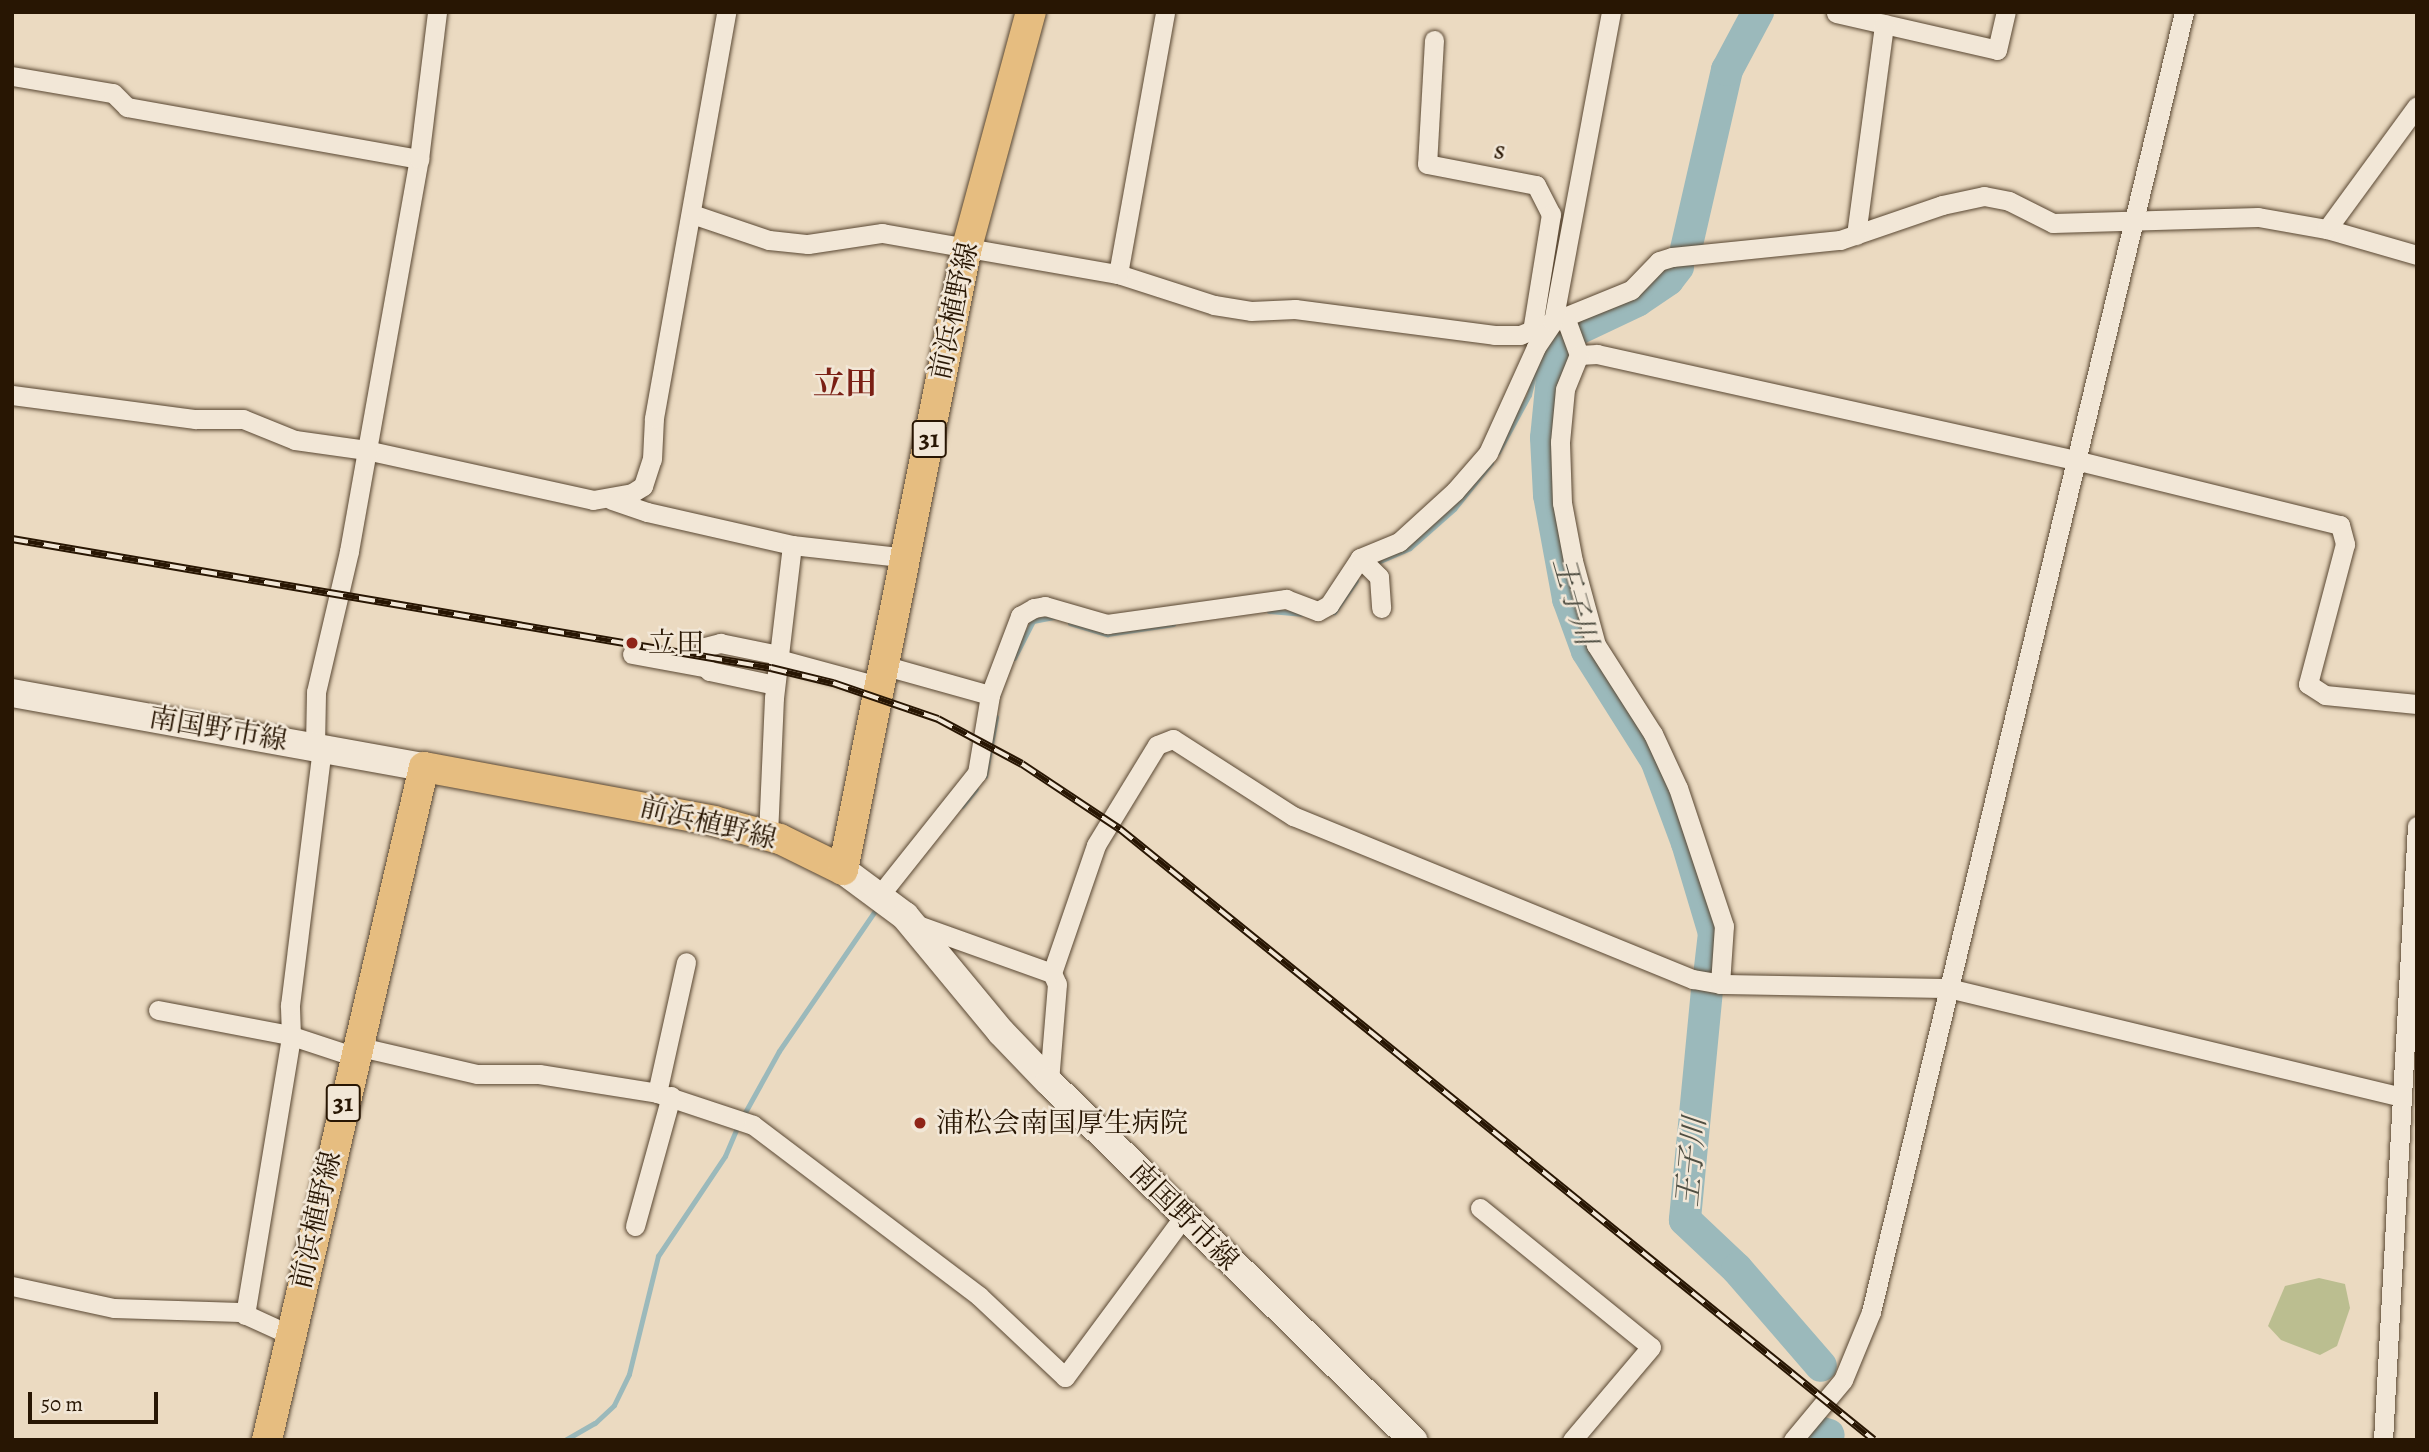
<!DOCTYPE html>
<meta charset="utf-8">
<style>
body{margin:0}
#map{position:relative;width:2429px;height:1452px;overflow:hidden;background:#ebdac1;font-family:Alegreya,"Noto Serif JP",serif}
div>[style]{position:absolute}
.green>*{inset:0;background:#bbbe90}
.stream>*{height:5px;margin:-2.5px;padding:0 2.5px;transform-origin:2.5px;border-radius:2.5px;background:#9bb9bb}
.river>*{height:32px;margin:-16px;padding:0 16px;transform-origin:16px;border-radius:16px;background:#9bb9bb}
.roads{filter:drop-shadow(0 0 2px #594732) drop-shadow(0 0 2px #594732)}
.street>*{height:19px;margin:-9.5px;padding:0 9.5px;transform-origin:9.5px;border-radius:9.5px;background:#f2e7d7}
.secondary>*{height:28px;margin:-14px;padding:0 14px;transform-origin:14px;border-radius:14px;background:#f2e7d7}
.primary>*{height:30px;margin:-15px;padding:0 15px;transform-origin:15px;border-radius:15px;background:#e6bd80}
.rail>*{height:8px;margin-top:-4px;transform-origin:0;background:repeating-linear-gradient(90deg,#f2e7d7 0 16px,#281603 0 32px);box-sizing:border-box;border-block:2px solid #281603}
.dots>*{width:19px;height:19px;translate:-50% -50%;box-sizing:border-box;border:4px solid #f2e7d7;border-radius:50%}
span{translate:-50% -50%;white-space:nowrap;text-align:center;line-height:1.15;-webkit-text-stroke:5px #f2e7d7;paint-order:stroke}
.shield-label span{padding:2px 5px;background:#f2e7d7;border:2px solid;border-radius:5px;-webkit-text-stroke-width:0}
.shield-label{font-size:26px;color:#281603;font-weight:700}
.street-label{font-size:28px;color:#281603}
.poi-label{font-size:28px;color:#281603}
.left{translate:0 -50%;text-align:left}
.water-label{font-size:30px;color:#504f43;font-style:italic}
.quarter-label{font-size:32px;color:#7a1f14;font-weight:700}
.frame{position:absolute;inset:0;border:14px solid #281603;pointer-events:none}
.scale{position:absolute;left:28px;top:1392px;width:130px;height:32px;box-sizing:border-box;border:4px solid #281603;border-top:0;padding-left:9px;font-size:21px;line-height:24px;white-space:nowrap;color:#281603;-webkit-text-stroke:5px #f2e7d7;paint-order:stroke}
</style>
<div id="map">
<div class="green">
<div style="clip-path:polygon(2319px 1278px,2345px 1284px,2350px 1308px,2337px 1346px,2320px 1355px,2281px 1340px,2268px 1326px,2285px 1286px)"></div>
</div>
<div class="stream">
<div style="left:1546px;top:345px;width:21px;rotate:-28deg"></div>
<div style="left:1498px;top:452px;width:65px;rotate:-61.5deg"></div>
<div style="left:1529px;top:395px;width:30px;rotate:-76deg"></div>
<div style="left:1373px;top:564px;width:40px;rotate:-23.4deg"></div>
<div style="left:1410px;top:548px;width:59px;rotate:-41.6deg"></div>
<div style="left:1454px;top:509px;width:59px;rotate:-51.2deg"></div>
<div style="left:1269px;top:611px;width:32px;rotate:5deg"></div>
<div style="left:1334px;top:612px;width:38px;rotate:-55deg"></div>
<div style="left:1070px;top:623px;width:39px;rotate:17deg"></div>
<div style="left:1107px;top:634px;width:67px;rotate:-8.6deg"></div>
<div style="left:1014px;top:658px;width:42px;rotate:-62.8deg"></div>
<div style="left:1033px;top:621px;width:21px;rotate:-11deg"></div>
<div style="left:985px;top:776px;width:60px;rotate:-79.4deg"></div>
<div style="left:962px;top:806px;width:22px;rotate:-51deg"></div>
<div style="left:743px;top:1116px;width:74px;rotate:-61deg"></div>
<div style="left:779px;top:1051px;width:173px;rotate:-55.6deg"></div>
<div style="left:565px;top:1440px;width:34px;rotate:-30deg"></div>
<div style="left:595px;top:1423px;width:26px;rotate:-43deg"></div>
<div style="left:614px;top:1405px;width:34px;rotate:-64deg"></div>
<div style="left:629px;top:1374px;width:122px;rotate:-76.2deg"></div>
<div style="left:658px;top:1256px;width:120px;rotate:-56.2deg"></div>
<div style="left:725px;top:1156px;width:33px;rotate:-67deg"></div>
</div>
<div class="river">
<div style="left:1686px;top:249px;width:184px;rotate:-77.1deg"></div>
<div style="left:1727px;top:70px;width:66px;rotate:-61.9deg"></div>
<div style="left:1678px;top:267px;width:16px;rotate:128deg"></div>
<div style="left:1668px;top:280px;width:37px;rotate:146deg"></div>
<div style="left:1637px;top:301px;width:80px;rotate:154.7deg"></div>
<div style="left:1565px;top:335px;width:34px;rotate:111deg"></div>
<div style="left:1553px;top:367px;width:71px;rotate:95.6deg"></div>
<div style="left:1546px;top:438px;width:57px;rotate:87deg"></div>
<div style="left:1549px;top:495px;width:106px;rotate:79.6deg"></div>
<div style="left:1568px;top:599px;width:55px;rotate:69.9deg"></div>
<div style="left:1587px;top:651px;width:129px;rotate:57.7deg"></div>
<div style="left:1656px;top:760px;width:89px;rotate:69.5deg"></div>
<div style="left:1687px;top:843px;width:94px;rotate:73.3deg"></div>
<div style="left:1714px;top:933px;width:43px;rotate:96.6deg"></div>
<div style="left:1707px;top:990px;width:231px;rotate:95.5deg"></div>
<div style="left:1685px;top:1220px;width:71px;rotate:43.3deg"></div>
<div style="left:1737px;top:1269px;width:128px;rotate:49.1deg"></div>
<div style="left:1816px;top:1440px;width:9px;rotate:-69deg"></div>
<div style="left:1819px;top:1432px;width:10px;rotate:17deg"></div>
</div>
<div class="roads">
<div class="street">
<div style="left:1836px;top:13px;width:165px;rotate:12.9deg"></div>
<div style="left:1997px;top:50px;width:39px;rotate:-77deg"></div>
<div style="left:1434px;top:40px;width:124px;rotate:93.2deg"></div>
<div style="left:1427px;top:164px;width:111px;rotate:10.9deg"></div>
<div style="left:1536px;top:185px;width:33px;rotate:63deg"></div>
<div style="left:1551px;top:214px;width:119px;rotate:99.2deg"></div>
<div style="left:12px;top:76px;width:102px;rotate:9.6deg"></div>
<div style="left:113px;top:93px;width:20px;rotate:45deg"></div>
<div style="left:127px;top:107px;width:297px;rotate:10.1deg"></div>
<div style="left:692px;top:214px;width:81px;rotate:18.7deg"></div>
<div style="left:769px;top:240px;width:39px;rotate:6deg"></div>
<div style="left:808px;top:244px;width:75px;rotate:-8.5deg"></div>
<div style="left:882px;top:233px;width:240px;rotate:9.9deg"></div>
<div style="left:1118px;top:274px;width:101px;rotate:17.9deg"></div>
<div style="left:1214px;top:305px;width:37px;rotate:9deg"></div>
<div style="left:1251px;top:311px;width:44px;rotate:-2.6deg"></div>
<div style="left:1295px;top:309px;width:201px;rotate:7.4deg"></div>
<div style="left:1494px;top:335px;width:26px"></div>
<div style="left:1520px;top:335px;width:120px;rotate:-22.1deg"></div>
<div style="left:1631px;top:290px;width:40px;rotate:-46deg"></div>
<div style="left:1659px;top:261px;width:14px;rotate:-17deg"></div>
<div style="left:1672px;top:257px;width:169px;rotate:-5.8deg"></div>
<div style="left:1840px;top:240px;width:108px;rotate:-18.9deg"></div>
<div style="left:1942px;top:205px;width:43px;rotate:-12.1deg"></div>
<div style="left:1984px;top:196px;width:25px;rotate:11deg"></div>
<div style="left:2009px;top:201px;width:49px;rotate:26.6deg"></div>
<div style="left:2053px;top:223px;width:205px;rotate:-1.7deg"></div>
<div style="left:2258px;top:217px;width:70px;rotate:9.9deg"></div>
<div style="left:2327px;top:229px;width:94px;rotate:16.1deg"></div>
<div style="left:2327px;top:229px;width:152px;rotate:-53.8deg"></div>
<div style="left:1856px;top:235px;width:213px;rotate:-82.4deg"></div>
<div style="left:1118px;top:274px;width:266px;rotate:-79.8deg"></div>
<div style="left:1565px;top:317px;width:40px;rotate:69.8deg"></div>
<div style="left:12px;top:395px;width:185px;rotate:7.5deg"></div>
<div style="left:195px;top:419px;width:48px"></div>
<div style="left:243px;top:419px;width:56px;rotate:22deg"></div>
<div style="left:295px;top:440px;width:72px;rotate:8deg"></div>
<div style="left:366px;top:450px;width:232px;rotate:12.4deg"></div>
<div style="left:593px;top:500px;width:40px;rotate:-10deg"></div>
<div style="left:632px;top:493px;width:13px;rotate:-32deg"></div>
<div style="left:643px;top:486px;width:28px;rotate:-72deg"></div>
<div style="left:652px;top:459px;width:41px;rotate:-87.2deg"></div>
<div style="left:654px;top:418px;width:412px;rotate:-79.9deg"></div>
<div style="left:612px;top:500px;width:37px;rotate:19deg"></div>
<div style="left:647px;top:512px;width:149px;rotate:12.8deg"></div>
<div style="left:792px;top:545px;width:116px;rotate:6.4deg"></div>
<div style="left:1360px;top:558px;width:27px;rotate:45deg"></div>
<div style="left:1379px;top:577px;width:31px;rotate:86deg"></div>
<div style="left:632px;top:654px;width:72px;rotate:10.4deg"></div>
<div style="left:778px;top:659px;width:108px;rotate:15.1deg"></div>
<div style="left:886px;top:666px;width:108px;rotate:15.6deg"></div>
<div style="left:990px;top:695px;width:85px;rotate:-69.2deg"></div>
<div style="left:1020px;top:616px;width:16px;rotate:-30deg"></div>
<div style="left:1034px;top:608px;width:11px;rotate:-10deg"></div>
<div style="left:1045px;top:606px;width:65px;rotate:16.2deg"></div>
<div style="left:1107px;top:624px;width:181px;rotate:-8deg"></div>
<div style="left:1286px;top:599px;width:34px;rotate:21deg"></div>
<div style="left:1318px;top:611px;width:13px;rotate:-29deg"></div>
<div style="left:1329px;top:605px;width:56px;rotate:-56.6deg"></div>
<div style="left:1360px;top:558px;width:42px;rotate:-22.3deg"></div>
<div style="left:1399px;top:542px;width:76px;rotate:-42.3deg"></div>
<div style="left:1455px;top:491px;width:50px;rotate:-49deg"></div>
<div style="left:1488px;top:453px;width:116px;rotate:-65.6deg"></div>
<div style="left:1536px;top:347px;width:30px;rotate:-56deg"></div>
<div style="left:1553px;top:322px;width:315px;rotate:-79.4deg"></div>
<div style="left:775px;top:685px;width:67px;rotate:-168deg"></div>
<div style="left:709px;top:671px;width:11px;rotate:-128deg"></div>
<div style="left:702px;top:662px;width:15px;rotate:-79deg"></div>
<div style="left:705px;top:647px;width:16px;rotate:-15deg"></div>
<div style="left:720px;top:643px;width:60px;rotate:11.5deg"></div>
<div style="left:315px;top:746px;width:54px;rotate:-88.9deg"></div>
<div style="left:316px;top:692px;width:145px;rotate:-76.8deg"></div>
<div style="left:349px;top:551px;width:398px;rotate:-79.9deg"></div>
<div style="left:419px;top:159px;width:148px;rotate:-83deg"></div>
<div style="left:768px;top:835px;width:137px;rotate:-87.5deg"></div>
<div style="left:774px;top:698px;width:154px;rotate:-83.3deg"></div>
<div style="left:879px;top:896px;width:157px;rotate:-51.5deg"></div>
<div style="left:977px;top:773px;width:79px;rotate:-80.5deg"></div>
<div style="left:912px;top:923px;width:149px;rotate:19.7deg"></div>
<div style="left:1052px;top:973px;width:12px;rotate:66deg"></div>
<div style="left:1057px;top:984px;width:98px;rotate:94.7deg"></div>
<div style="left:1052px;top:973px;width:135px;rotate:-71deg"></div>
<div style="left:1096px;top:845px;width:117px;rotate:-58.6deg"></div>
<div style="left:1157px;top:745px;width:17px;rotate:-21deg"></div>
<div style="left:1173px;top:739px;width:143px;rotate:32.7deg"></div>
<div style="left:1293px;top:816px;width:432px;rotate:22.2deg"></div>
<div style="left:1693px;top:979px;width:27px;rotate:10deg"></div>
<div style="left:1720px;top:984px;width:228px;rotate:1deg"></div>
<div style="left:1948px;top:988px;width:466px;rotate:13.5deg"></div>
<div style="left:1720px;top:984px;width:58px;rotate:-86.1deg"></div>
<div style="left:1724px;top:926px;width:145px;rotate:-108.4deg"></div>
<div style="left:1678px;top:788px;width:60px;rotate:-114.8deg"></div>
<div style="left:1653px;top:734px;width:106px;rotate:-122.6deg"></div>
<div style="left:1596px;top:645px;width:87px;rotate:-105.3deg"></div>
<div style="left:1573px;top:561px;width:59px;rotate:-100.7deg"></div>
<div style="left:1562px;top:503px;width:61px;rotate:-91.9deg"></div>
<div style="left:1560px;top:442px;width:53px;rotate:-84.6deg"></div>
<div style="left:1565px;top:389px;width:37px;rotate:-68deg"></div>
<div style="left:1579px;top:355px;width:18px;rotate:-3deg"></div>
<div style="left:1597px;top:354px;width:490px;rotate:12.5deg"></div>
<div style="left:2075px;top:460px;width:273px;rotate:13.8deg"></div>
<div style="left:2340px;top:525px;width:20px;rotate:75deg"></div>
<div style="left:2345px;top:544px;width:145px;rotate:104.8deg"></div>
<div style="left:2308px;top:684px;width:20px;rotate:33deg"></div>
<div style="left:2325px;top:695px;width:92px;rotate:5.6deg"></div>
<div style="left:158px;top:1010px;width:133px;rotate:10.8deg"></div>
<div style="left:289px;top:1035px;width:67px;rotate:18.2deg"></div>
<div style="left:356px;top:1046px;width:124px;rotate:13deg"></div>
<div style="left:477px;top:1074px;width:62px"></div>
<div style="left:539px;top:1074px;width:120px;rotate:9.1deg"></div>
<div style="left:657px;top:1093px;width:101px;rotate:18.4deg"></div>
<div style="left:753px;top:1125px;width:283px;rotate:37.1deg"></div>
<div style="left:979px;top:1296px;width:118px;rotate:43.3deg"></div>
<div style="left:1065px;top:1377px;width:200px;rotate:-53.5deg"></div>
<div style="left:657px;top:1093px;width:134px;rotate:-77.5deg"></div>
<div style="left:1480px;top:1208px;width:220px;rotate:39.1deg"></div>
<div style="left:1651px;top:1347px;width:122px;rotate:130.3deg"></div>
<div style="left:635px;top:1226px;width:135px;rotate:-74.5deg"></div>
<div style="left:12px;top:1286px;width:104px;rotate:12.2deg"></div>
<div style="left:114px;top:1308px;width:126px;rotate:1.8deg"></div>
<div style="left:240px;top:1312px;width:55px;rotate:24.7deg"></div>
<div style="left:245px;top:1315px;width:283px;rotate:-80.6deg"></div>
<div style="left:291px;top:1036px;width:31px;rotate:-92deg"></div>
<div style="left:290px;top:1005px;width:260px;rotate:-82.9deg"></div>
<div style="left:1793px;top:1440px;width:78px;rotate:-50.2deg"></div>
<div style="left:1843px;top:1380px;width:74px;rotate:-67.6deg"></div>
<div style="left:1871px;top:1312px;width:1337px;rotate:-76.46deg"></div>
<div style="left:2383px;top:1440px;width:615px;rotate:-86.83deg"></div>
</div>
<div class="secondary">
<div style="left:12px;top:693px;width:419px;rotate:10.2deg"></div>
<div style="left:843px;top:870px;width:77px;rotate:36.6deg"></div>
<div style="left:905px;top:916px;width:151px;rotate:50.4deg"></div>
<div style="left:1001px;top:1032px;width:69px;rotate:46.2deg"></div>
<div style="left:1049px;top:1082px;width:511px;rotate:44.52deg"></div>
</div>
<div class="primary">
<div style="left:267px;top:1440px;width:691px;rotate:-76.87deg"></div>
<div style="left:424px;top:767px;width:295px;rotate:10.5deg"></div>
<div style="left:714px;top:821px;width:68px;rotate:15.3deg"></div>
<div style="left:780px;top:839px;width:70px;rotate:26.2deg"></div>
<div style="left:843px;top:870px;width:635px;rotate:-78.74deg"></div>
<div style="left:967px;top:247px;width:244px;rotate:-74.8deg"></div>
</div>
</div>
<div class="rail">
<div style="left:12px;top:539px;width:770px;rotate:9.65deg"></div>
<div style="left:771px;top:668px;width:64px;rotate:13.6deg"></div>
<div style="left:833px;top:683px;width:111px;rotate:18.9deg"></div>
<div style="left:938px;top:719px;width:95px;rotate:28.2deg"></div>
<div style="left:1022px;top:764px;width:118px;rotate:33.6deg"></div>
<div style="left:1120px;top:829px;width:970px;rotate:39.02deg"></div>
</div>
<div class="dots">
<div style="left:632px;top:643px;background:#8f2418"></div>
<div style="left:920px;top:1123px;background:#8f2418"></div>
</div>
<div class="shield-label">
<span style="left:929px;top:439px">31</span>
<span style="left:343px;top:1103px">31</span>
</div>
<div class="street-label">
<span style="left:1500px;top:150px;rotate:11deg">s</span>
<span style="left:954px;top:311px;rotate:-78deg">前浜植野線</span>
<span style="left:218px;top:729px;rotate:10deg">南国野市線</span>
<span style="left:708px;top:823px;rotate:14deg">前浜植野線</span>
<span style="left:1184px;top:1216px;rotate:45deg">南国野市線</span>
<span style="left:316px;top:1220px;rotate:-77deg">前浜植野線</span>
</div>
<div class="poi-label">
<span class="left" style="left:648px;top:643px">立田</span>
<span class="left" style="left:936px;top:1123px">浦松会南国厚生病院</span>
</div>
<div class="water-label">
<span style="left:1575px;top:601px;rotate:74deg">王子川</span>
<span style="left:1691px;top:1162px;rotate:-85deg">王子川</span>
</div>
<div class="quarter-label">
<span style="left:845px;top:383px">立田</span>
</div>
<div class="frame"></div>
<div class="scale">50 m</div>
</div>
